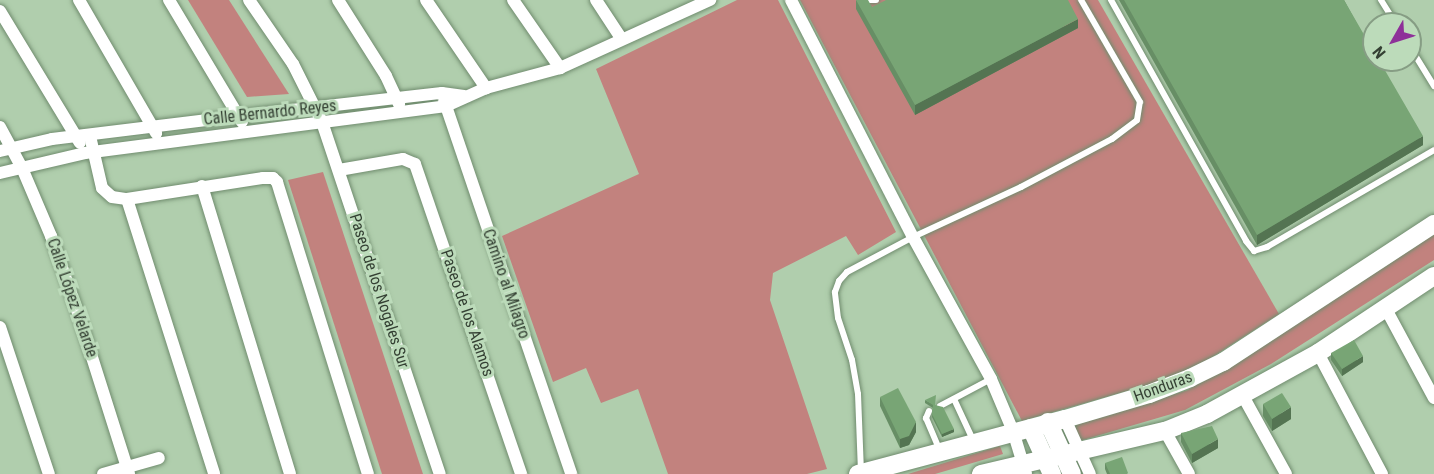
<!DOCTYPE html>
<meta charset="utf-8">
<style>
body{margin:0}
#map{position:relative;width:1434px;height:474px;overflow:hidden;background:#b0cead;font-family:"Roboto Condensed",sans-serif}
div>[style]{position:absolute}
.green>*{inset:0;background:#c2827e}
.roads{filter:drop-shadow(0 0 2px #708c6e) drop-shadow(0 0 2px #708c6e)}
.lane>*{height:6px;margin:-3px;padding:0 3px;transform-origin:3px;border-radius:3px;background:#fff}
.street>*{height:12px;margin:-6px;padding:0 6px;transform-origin:6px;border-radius:6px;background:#fff}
.secondary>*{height:18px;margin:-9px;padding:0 9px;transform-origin:9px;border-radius:9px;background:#fff}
.wall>*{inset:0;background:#678e65}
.shaded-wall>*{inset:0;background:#547452}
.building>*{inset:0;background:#78a575}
span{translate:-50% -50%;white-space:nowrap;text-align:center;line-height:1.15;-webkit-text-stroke:6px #bcdbba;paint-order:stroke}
.street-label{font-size:16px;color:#344033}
.north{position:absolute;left:1362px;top:12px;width:60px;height:60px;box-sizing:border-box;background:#bcdbba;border:2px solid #869d84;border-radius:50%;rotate:231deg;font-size:16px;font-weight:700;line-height:24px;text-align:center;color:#344033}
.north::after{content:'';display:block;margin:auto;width:21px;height:27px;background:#8e3099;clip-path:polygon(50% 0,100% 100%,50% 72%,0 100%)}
</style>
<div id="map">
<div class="green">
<div style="clip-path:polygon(188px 0,229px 0,289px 94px,247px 97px)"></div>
<div style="clip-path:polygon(737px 0,778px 0,896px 232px,858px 255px,846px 236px,773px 273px,770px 300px,827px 469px,807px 474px,668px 474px,638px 389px,601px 403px,586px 368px,553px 382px,502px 236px,639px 174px,596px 69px)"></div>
<div style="clip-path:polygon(800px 0,1098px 0,1279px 314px,1186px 374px,1022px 421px)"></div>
<div style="clip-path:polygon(323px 172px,423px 474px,382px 474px,288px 180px)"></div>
<div style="clip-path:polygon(1434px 231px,1434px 260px,1271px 364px,1185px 410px,1076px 442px,1072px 426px,1188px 390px,1329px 301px)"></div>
<div style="clip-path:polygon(1000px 446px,1003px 454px,935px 474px,908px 474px)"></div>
</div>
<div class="roads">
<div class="lane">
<div style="left:868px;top:0;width:8px"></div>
<div style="left:1111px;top:0;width:276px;rotate:60.7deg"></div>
<div style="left:1246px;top:241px;width:13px;rotate:51deg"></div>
<div style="left:1254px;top:251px;width:14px;rotate:-17deg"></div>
<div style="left:1267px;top:247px;width:193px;rotate:-30.1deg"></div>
<div style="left:1381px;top:0;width:28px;rotate:58deg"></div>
<div style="left:1410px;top:47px;width:46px;rotate:58.4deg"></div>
<div style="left:954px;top:399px;width:47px;rotate:65.1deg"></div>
<div style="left:940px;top:406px;width:58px;rotate:-27.9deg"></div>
<div style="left:929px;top:411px;width:8px;rotate:113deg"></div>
<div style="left:926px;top:418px;width:36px;rotate:67deg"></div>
<div style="left:861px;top:472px;width:78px;rotate:-92.2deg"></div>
<div style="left:858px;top:394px;width:35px;rotate:-100deg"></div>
<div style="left:852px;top:360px;width:44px;rotate:-108.4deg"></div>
<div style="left:838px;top:318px;width:26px;rotate:-97deg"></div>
<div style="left:835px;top:292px;width:12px;rotate:-70deg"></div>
<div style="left:839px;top:281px;width:12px;rotate:-48deg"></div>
<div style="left:847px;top:272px;width:75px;rotate:-27.9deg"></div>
<div style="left:913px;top:237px;width:119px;rotate:-24.8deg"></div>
<div style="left:1021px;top:187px;width:103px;rotate:-27.8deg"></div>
<div style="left:1112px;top:139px;width:31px;rotate:-37deg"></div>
<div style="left:1137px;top:120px;width:18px;rotate:-81deg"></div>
<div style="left:1140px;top:102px;width:118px;rotate:-120deg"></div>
</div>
<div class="street">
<div style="left:79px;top:0;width:154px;rotate:59.9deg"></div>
<div style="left:169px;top:0;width:142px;rotate:59.1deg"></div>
<div style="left:249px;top:0;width:78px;rotate:55.5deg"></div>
<div style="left:293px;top:64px;width:65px;rotate:63.4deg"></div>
<div style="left:322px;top:122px;width:371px;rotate:71.5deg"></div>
<div style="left:338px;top:0;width:90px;rotate:57.7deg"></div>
<div style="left:386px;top:76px;width:31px;rotate:65deg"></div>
<div style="left:426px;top:0;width:107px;rotate:55.7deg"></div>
<div style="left:513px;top:0;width:83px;rotate:55.3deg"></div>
<div style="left:596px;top:0;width:45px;rotate:56.7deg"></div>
<div style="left:791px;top:0;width:267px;rotate:62.8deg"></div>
<div style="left:913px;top:237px;width:162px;rotate:61.2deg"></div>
<div style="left:991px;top:379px;width:56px;rotate:67.1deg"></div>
<div style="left:1013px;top:431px;width:45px;rotate:73.2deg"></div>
<div style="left:0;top:11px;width:154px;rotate:58.8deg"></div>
<div style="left:444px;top:100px;width:395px;rotate:71.2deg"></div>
<div style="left:0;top:127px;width:47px;rotate:61.8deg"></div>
<div style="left:22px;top:168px;width:74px;rotate:66.9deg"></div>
<div style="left:51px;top:236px;width:82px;rotate:70.7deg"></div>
<div style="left:78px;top:313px;width:169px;rotate:72.4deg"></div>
<div style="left:90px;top:136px;width:53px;rotate:77deg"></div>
<div style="left:102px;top:188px;width:13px;rotate:42deg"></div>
<div style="left:112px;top:197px;width:15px;rotate:8deg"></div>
<div style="left:127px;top:199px;width:138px;rotate:-8.8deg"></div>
<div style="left:263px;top:178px;width:10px"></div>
<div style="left:273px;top:178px;width:6px;rotate:45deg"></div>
<div style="left:277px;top:182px;width:306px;rotate:72.7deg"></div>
<div style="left:0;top:151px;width:53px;rotate:-13deg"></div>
<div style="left:52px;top:139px;width:188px;rotate:-7deg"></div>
<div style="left:239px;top:116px;width:204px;rotate:-6.5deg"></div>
<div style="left:442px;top:93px;width:22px;rotate:8deg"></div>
<div style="left:339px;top:170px;width:65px;rotate:-9.8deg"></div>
<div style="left:403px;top:159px;width:13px;rotate:23deg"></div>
<div style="left:415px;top:164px;width:328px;rotate:71.1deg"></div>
<div style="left:0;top:173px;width:87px;rotate:-13.2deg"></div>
<div style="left:85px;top:153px;width:364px;rotate:-7.4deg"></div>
<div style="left:446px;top:106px;width:44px;rotate:-24.2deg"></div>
<div style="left:486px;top:88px;width:77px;rotate:-15.1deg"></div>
<div style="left:560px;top:68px;width:165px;rotate:-24.4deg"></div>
<div style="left:202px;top:186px;width:301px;rotate:73deg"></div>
<div style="left:127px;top:199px;width:288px;rotate:72.4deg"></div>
<div style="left:1386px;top:309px;width:101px;rotate:61.7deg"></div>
<div style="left:0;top:327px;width:155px;rotate:71.6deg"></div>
<div style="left:1318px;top:353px;width:137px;rotate:62.1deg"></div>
<div style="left:1243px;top:396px;width:89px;rotate:61.1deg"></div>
<div style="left:1065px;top:419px;width:60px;rotate:65.6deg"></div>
<div style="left:1165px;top:431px;width:49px;rotate:60.8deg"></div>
<div style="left:103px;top:474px;width:58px;rotate:-15.9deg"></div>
</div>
<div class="secondary">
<div style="left:1048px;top:422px;width:57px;rotate:65.2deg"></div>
<div style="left:1031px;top:428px;width:51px;rotate:65.5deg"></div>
<div style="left:858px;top:474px;width:214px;rotate:-14.9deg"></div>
<div style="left:1065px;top:419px;width:88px;rotate:-16.6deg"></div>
<div style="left:1149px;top:394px;width:44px;rotate:-21.3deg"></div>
<div style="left:1190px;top:378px;width:37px;rotate:-26deg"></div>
<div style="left:1223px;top:362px;width:252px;rotate:-33.2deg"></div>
<div style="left:981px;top:474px;width:189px;rotate:-13.2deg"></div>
<div style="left:1165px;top:431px;width:45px;rotate:-22deg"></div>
<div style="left:1207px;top:414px;width:127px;rotate:-28.8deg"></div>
<div style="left:1318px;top:353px;width:139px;rotate:-33.6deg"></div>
</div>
</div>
<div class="wall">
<div style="clip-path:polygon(856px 0,872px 7px,1078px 28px,915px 115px,856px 9px)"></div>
<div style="clip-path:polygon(1119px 0,1344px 0,1423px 145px,1257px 245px)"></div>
<div style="clip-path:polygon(1331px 353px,1363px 362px,1342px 376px,1331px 360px)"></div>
<div style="clip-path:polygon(880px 397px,916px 432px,909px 445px,900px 448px,880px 406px)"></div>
<div style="clip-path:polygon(925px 400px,935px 405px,954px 432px,942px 437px,932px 417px,933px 408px,925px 403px)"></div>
<div style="clip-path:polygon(1263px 404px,1291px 419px,1272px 431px,1263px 416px)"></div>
<div style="clip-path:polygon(1181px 433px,1218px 448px,1192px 463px,1181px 442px)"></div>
<div style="clip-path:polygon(1105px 463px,1128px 474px,1107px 474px,1105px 469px)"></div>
</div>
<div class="shaded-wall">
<div style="clip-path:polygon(1078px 19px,1078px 28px,915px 115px,915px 105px)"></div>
<div style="clip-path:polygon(1423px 136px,1423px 145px,1257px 245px,1257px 235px)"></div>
<div style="clip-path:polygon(1363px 356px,1363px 362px,1342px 376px,1342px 369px)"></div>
<div style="clip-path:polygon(1291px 407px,1291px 419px,1272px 431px,1272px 419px)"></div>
<div style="clip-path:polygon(916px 422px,916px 432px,909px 445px,900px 448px,900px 439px)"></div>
<div style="clip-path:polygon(954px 429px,954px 432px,942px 437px,942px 434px)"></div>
<div style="clip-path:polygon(1218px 439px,1218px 448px,1192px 463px,1192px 454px)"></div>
</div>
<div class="building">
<div style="clip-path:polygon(856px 0,868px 0,872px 7px,886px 0,1068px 0,1078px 19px,915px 105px)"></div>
<div style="clip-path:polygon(1124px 0,1344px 0,1374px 52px,1374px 60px,1379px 60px,1423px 136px,1257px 235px)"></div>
<div style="clip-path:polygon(1354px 340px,1363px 356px,1342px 369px,1331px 353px)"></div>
<div style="clip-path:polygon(898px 388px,916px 422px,909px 436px,900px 439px,880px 397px)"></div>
<div style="clip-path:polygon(1282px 393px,1291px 407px,1272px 419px,1263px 404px)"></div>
<div style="clip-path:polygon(936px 395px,935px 405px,943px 407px,954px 429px,942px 434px,932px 414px,933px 405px,925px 400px)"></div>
<div style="clip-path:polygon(1212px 426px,1218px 439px,1192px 454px,1181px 433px)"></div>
<div style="clip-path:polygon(1122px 457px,1128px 473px,1126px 474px,1110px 474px,1105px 463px)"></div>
</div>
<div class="street-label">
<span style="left:270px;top:113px;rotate:-6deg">Calle Bernardo Reyes</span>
<span style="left:506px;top:284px;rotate:71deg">Camino al Milagro</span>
<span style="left:379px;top:291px;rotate:72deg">Paseo de los Nogales Sur</span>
<span style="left:72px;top:298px;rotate:71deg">Calle López Velarde</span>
<span style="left:467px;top:313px;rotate:71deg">Paseo de los Alamos</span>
<span style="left:1163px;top:387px;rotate:-20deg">Honduras</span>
</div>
<div class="north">N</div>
</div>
